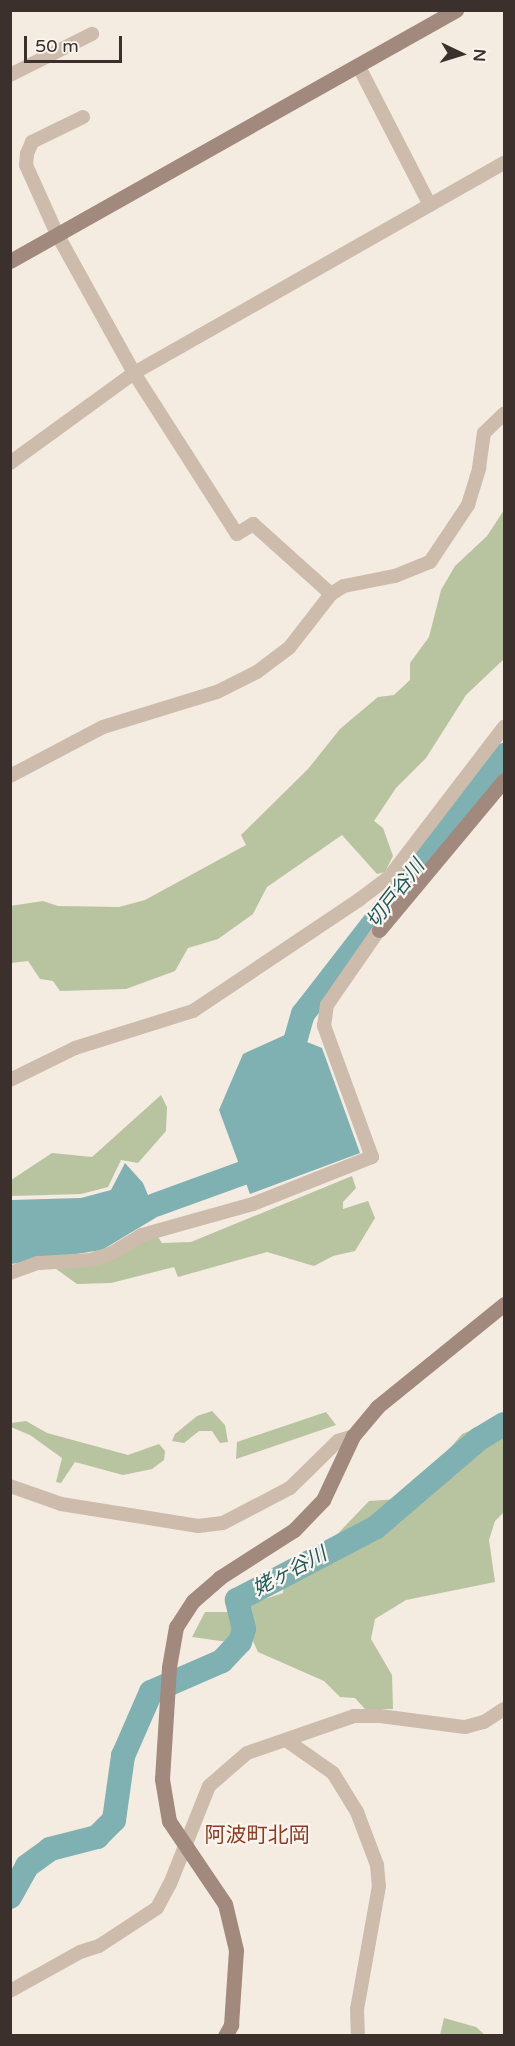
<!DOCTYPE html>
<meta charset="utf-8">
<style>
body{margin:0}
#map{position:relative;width:515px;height:2046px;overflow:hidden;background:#f4ebe1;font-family:"Varela Round","Noto Sans JP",sans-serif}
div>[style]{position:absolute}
.green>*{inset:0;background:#b8c4a0}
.water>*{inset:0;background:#7fb0b2}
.river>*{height:24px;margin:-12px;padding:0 12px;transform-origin:12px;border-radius:12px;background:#7fb0b2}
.street>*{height:14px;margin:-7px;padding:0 7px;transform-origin:7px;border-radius:7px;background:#cdbbac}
.secondary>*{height:15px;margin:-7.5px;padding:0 7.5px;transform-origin:7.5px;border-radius:7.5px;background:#a18a7d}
span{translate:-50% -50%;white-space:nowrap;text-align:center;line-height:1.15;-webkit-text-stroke:4.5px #fbf5ee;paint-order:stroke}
.water-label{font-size:20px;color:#1f5a5e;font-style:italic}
.quarter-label{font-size:21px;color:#8c3b22}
.frame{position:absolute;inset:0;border:12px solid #3b302b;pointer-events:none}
.north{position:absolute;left:431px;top:24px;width:60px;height:60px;-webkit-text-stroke:4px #fbf5ee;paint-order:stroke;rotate:94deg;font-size:16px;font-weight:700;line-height:24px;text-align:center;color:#3b302b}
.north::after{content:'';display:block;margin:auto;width:21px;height:27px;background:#3b302b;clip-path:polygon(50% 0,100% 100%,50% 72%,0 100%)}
.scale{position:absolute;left:24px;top:36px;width:98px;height:27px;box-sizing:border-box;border:3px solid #3b302b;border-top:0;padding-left:8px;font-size:18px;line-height:21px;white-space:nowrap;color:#3b302b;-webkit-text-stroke:4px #fbf5ee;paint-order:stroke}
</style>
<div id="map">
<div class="green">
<div style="clip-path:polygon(504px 510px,504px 659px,466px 695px,426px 758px,396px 788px,374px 821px,383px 828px,393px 856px,385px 872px,377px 874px,342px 835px,267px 887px,253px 914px,218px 939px,188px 948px,175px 971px,126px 989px,60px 991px,53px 981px,40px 979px,28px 961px,11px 963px,10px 906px,43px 901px,58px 906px,119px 907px,145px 900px,246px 845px,241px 835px,308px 769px,340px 729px,378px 697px,394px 695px,410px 680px,410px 663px,429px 637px,441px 590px,455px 566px,487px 536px)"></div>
<div style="clip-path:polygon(161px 1095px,167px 1107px,166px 1131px,138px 1163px,121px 1160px,108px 1187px,81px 1194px,11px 1196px,11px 1180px,52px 1153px,92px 1157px)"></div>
<div style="clip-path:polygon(352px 1176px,356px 1188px,343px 1202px,343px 1209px,368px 1201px,375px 1218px,355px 1251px,333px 1256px,314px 1266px,267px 1252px,178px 1277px,174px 1267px,111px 1283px,77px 1284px,52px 1266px,82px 1267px,115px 1258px,142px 1241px,158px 1237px,162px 1243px,191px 1242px)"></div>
<div style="clip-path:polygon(212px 1411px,225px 1425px,228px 1442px,220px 1443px,212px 1431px,199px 1431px,184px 1443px,172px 1441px,175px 1434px,197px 1416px)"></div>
<div style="clip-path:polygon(326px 1412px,336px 1425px,236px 1459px,237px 1442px)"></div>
<div style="clip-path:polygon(504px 1417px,504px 1512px,495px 1521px,489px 1540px,495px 1582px,406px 1600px,375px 1619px,371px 1639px,392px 1675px,393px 1709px,365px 1709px,355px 1698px,340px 1697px,324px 1681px,258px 1652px,252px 1639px,228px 1642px,192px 1637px,205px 1612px,226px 1612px,283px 1593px,284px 1581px,327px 1545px,369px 1501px,398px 1499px,428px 1474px,462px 1434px)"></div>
<div style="clip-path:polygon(26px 1421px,47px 1433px,128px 1455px,159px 1444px,165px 1451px,164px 1460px,152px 1469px,123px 1475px,75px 1462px,61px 1483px,56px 1482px,62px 1458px,30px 1435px,11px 1427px,11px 1423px)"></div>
<div style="clip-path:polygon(444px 2018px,476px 2027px,485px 2035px,440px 2035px)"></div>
</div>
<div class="water">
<div style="clip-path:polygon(287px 1034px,322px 1048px,360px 1153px,250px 1194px,219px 1110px,243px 1054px)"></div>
<div style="clip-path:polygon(125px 1163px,143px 1183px,157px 1217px,102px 1250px,11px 1264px,11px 1200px,81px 1198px,111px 1190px)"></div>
</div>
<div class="river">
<div style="left:296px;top:1038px;width:25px;rotate:-74deg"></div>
<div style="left:303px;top:1014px;width:328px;rotate:-52.2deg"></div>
<div style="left:155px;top:1205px;width:94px;rotate:-20deg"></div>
<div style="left:10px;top:1897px;width:35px;rotate:-61deg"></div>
<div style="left:27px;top:1866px;width:29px;rotate:-36deg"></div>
<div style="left:50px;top:1849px;width:49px;rotate:-14.3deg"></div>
<div style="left:97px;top:1837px;width:24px;rotate:-45deg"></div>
<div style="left:114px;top:1820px;width:65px;rotate:-82deg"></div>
<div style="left:123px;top:1756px;width:70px;rotate:-66.4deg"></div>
<div style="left:151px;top:1692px;width:77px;rotate:-23.6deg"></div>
<div style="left:222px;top:1661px;width:26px;rotate:-47deg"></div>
<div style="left:240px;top:1642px;width:14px;rotate:-73deg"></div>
<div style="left:244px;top:1629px;width:30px;rotate:-104deg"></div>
<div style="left:237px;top:1600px;width:156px;rotate:-27.6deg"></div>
<div style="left:375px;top:1528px;width:137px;rotate:-40.6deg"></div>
<div style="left:479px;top:1439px;width:29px;rotate:-31deg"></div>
</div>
<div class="street">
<div style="left:359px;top:67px;width:155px;rotate:62.8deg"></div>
<div style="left:10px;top:75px;width:92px;rotate:-26.6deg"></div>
<div style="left:83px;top:117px;width:57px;rotate:153.9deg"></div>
<div style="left:32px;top:142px;width:13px;rotate:113deg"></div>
<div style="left:27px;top:154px;width:11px;rotate:95deg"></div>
<div style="left:26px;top:165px;width:76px;rotate:65.8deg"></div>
<div style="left:57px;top:234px;width:159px;rotate:61deg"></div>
<div style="left:134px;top:373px;width:191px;rotate:57.4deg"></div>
<div style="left:237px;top:534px;width:19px;rotate:-32deg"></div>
<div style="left:253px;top:524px;width:105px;rotate:41.9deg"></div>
<div style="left:10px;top:463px;width:153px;rotate:-36deg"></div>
<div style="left:134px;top:373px;width:425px;rotate:-29.6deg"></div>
<div style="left:10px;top:776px;width:105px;rotate:-27.8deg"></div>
<div style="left:103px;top:727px;width:119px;rotate:-17.1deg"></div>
<div style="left:217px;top:692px;width:45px;rotate:-26.6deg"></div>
<div style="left:257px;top:672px;width:40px;rotate:-37deg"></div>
<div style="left:289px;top:648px;width:68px;rotate:-52.1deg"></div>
<div style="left:331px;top:594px;width:15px;rotate:-32deg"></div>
<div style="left:344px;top:586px;width:52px;rotate:-11.1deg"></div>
<div style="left:395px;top:576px;width:38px;rotate:-22deg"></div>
<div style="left:430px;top:562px;width:69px;rotate:-56.3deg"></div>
<div style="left:468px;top:505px;width:39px;rotate:-73deg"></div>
<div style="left:479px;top:468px;width:35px;rotate:-82deg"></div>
<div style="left:484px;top:433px;width:28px;rotate:-44deg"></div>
<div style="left:10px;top:1080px;width:72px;rotate:-26.2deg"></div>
<div style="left:75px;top:1048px;width:124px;rotate:-17.4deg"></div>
<div style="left:193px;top:1011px;width:201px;rotate:-33.8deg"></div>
<div style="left:360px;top:899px;width:38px;rotate:-37deg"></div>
<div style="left:390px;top:876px;width:188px;rotate:-52.6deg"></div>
<div style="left:10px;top:1273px;width:30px;rotate:-20deg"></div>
<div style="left:38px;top:1263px;width:53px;rotate:-3.2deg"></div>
<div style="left:91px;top:1260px;width:22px;rotate:-18deg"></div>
<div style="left:112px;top:1253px;width:35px;rotate:-31deg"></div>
<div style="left:142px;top:1235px;width:115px;rotate:-15.6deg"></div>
<div style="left:253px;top:1204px;width:128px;rotate:-21.6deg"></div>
<div style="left:372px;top:1157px;width:140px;rotate:-110.1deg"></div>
<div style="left:324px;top:1026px;width:21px;rotate:-82deg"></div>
<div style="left:327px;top:1005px;width:91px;rotate:-55.3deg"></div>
<div style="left:10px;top:1486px;width:54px;rotate:19.4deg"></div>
<div style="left:61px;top:1504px;width:139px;rotate:9.1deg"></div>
<div style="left:198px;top:1526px;width:25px;rotate:-7deg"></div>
<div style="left:223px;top:1523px;width:76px;rotate:-27.6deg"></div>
<div style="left:290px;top:1488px;width:67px;rotate:-44.4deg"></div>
<div style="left:338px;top:1441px;width:16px;rotate:-18deg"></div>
<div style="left:286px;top:1740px;width:57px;rotate:35.1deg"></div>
<div style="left:333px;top:1773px;width:46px;rotate:58.4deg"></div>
<div style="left:357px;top:1812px;width:57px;rotate:69.3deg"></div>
<div style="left:377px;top:1865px;width:21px;rotate:85deg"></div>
<div style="left:379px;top:1886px;width:125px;rotate:100.1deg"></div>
<div style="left:357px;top:2009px;width:27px;rotate:88deg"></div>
<div style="left:10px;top:1991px;width:80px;rotate:-29.1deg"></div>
<div style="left:80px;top:1952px;width:20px;rotate:-18deg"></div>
<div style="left:99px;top:1946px;width:69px;rotate:-33.2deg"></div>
<div style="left:157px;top:1908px;width:27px;rotate:-62deg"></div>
<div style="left:170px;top:1884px;width:105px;rotate:-68.3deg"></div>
<div style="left:209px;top:1786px;width:50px;rotate:-41deg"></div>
<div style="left:247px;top:1753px;width:113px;rotate:-19.1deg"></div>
<div style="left:354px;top:1716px;width:26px"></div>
<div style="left:380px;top:1716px;width:86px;rotate:7.4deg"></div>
<div style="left:465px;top:1727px;width:20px;rotate:-15deg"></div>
<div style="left:484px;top:1722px;width:24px;rotate:-33deg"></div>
</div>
<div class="secondary">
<div style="left:10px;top:261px;width:512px;rotate:-29.37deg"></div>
<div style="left:379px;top:930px;width:195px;rotate:-50.2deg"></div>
<div style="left:225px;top:2036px;width:13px;rotate:-61deg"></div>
<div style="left:231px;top:2025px;width:75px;rotate:-86.2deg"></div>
<div style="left:236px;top:1950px;width:47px;rotate:-103.4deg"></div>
<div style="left:225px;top:1904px;width:100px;rotate:-124deg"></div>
<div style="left:169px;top:1821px;width:43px;rotate:-99.5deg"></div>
<div style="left:162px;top:1779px;width:112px;rotate:-86.4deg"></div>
<div style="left:169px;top:1667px;width:41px;rotate:-80.1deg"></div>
<div style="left:176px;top:1627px;width:31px;rotate:-57deg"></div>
<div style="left:193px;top:1601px;width:35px;rotate:-41deg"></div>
<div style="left:219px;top:1578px;width:89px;rotate:-32.6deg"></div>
<div style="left:294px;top:1530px;width:42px;rotate:-46deg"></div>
<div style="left:323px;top:1500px;width:71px;rotate:-64.9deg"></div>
<div style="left:353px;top:1436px;width:38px;rotate:-50deg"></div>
<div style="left:377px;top:1407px;width:164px;rotate:-39deg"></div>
</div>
<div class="water-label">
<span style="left:396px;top:894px;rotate:-52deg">切戸谷川</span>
<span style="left:290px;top:1572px;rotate:-28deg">姥ヶ谷川</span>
</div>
<div class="quarter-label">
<span style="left:257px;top:1836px">阿波町北岡</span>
</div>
<div class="frame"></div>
<div class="north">N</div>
<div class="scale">50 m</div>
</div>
